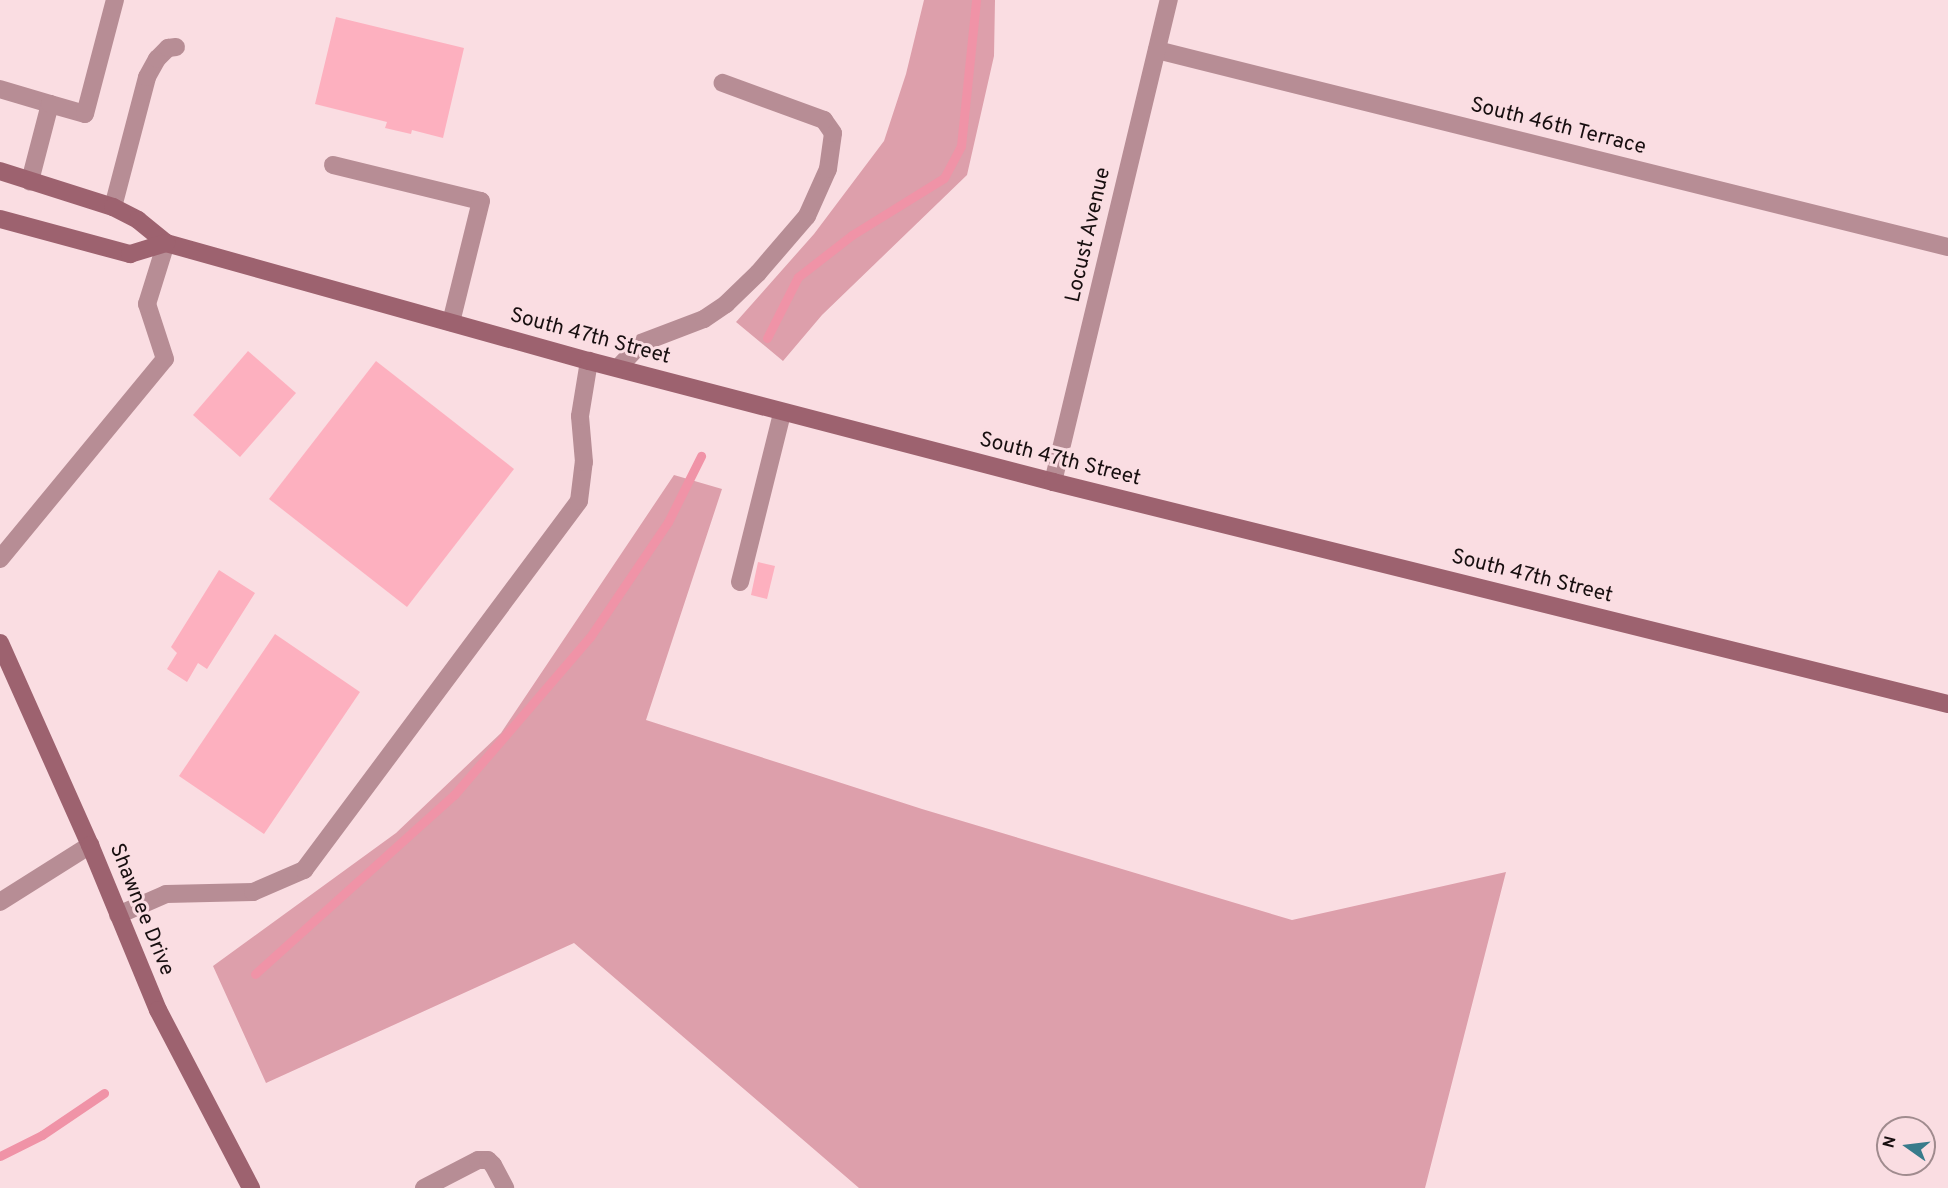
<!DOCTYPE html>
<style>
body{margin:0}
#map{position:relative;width:1948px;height:1188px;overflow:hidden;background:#fadde2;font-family:Overpass,sans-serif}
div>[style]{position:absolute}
.green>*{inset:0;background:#dd9fab}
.stream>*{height:9px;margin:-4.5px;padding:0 4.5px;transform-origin:4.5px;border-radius:4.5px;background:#f093a7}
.building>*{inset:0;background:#fdb0bf}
.lane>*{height:18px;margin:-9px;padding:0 9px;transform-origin:9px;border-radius:9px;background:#b78d95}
.street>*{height:18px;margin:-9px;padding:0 9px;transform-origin:9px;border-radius:9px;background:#b78d95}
.secondary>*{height:18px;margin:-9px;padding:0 9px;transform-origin:9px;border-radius:9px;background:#9d626f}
span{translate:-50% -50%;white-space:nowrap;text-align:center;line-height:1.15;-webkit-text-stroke:6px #fadde2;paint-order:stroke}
.street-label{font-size:21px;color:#180f10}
.north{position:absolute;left:1876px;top:1116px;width:60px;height:60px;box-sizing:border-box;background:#fadde2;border:2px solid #a08b8e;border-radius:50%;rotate:284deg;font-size:16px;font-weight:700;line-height:24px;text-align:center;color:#180f10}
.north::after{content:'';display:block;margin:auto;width:21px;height:27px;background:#387b8b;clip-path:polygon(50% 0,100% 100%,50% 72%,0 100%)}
</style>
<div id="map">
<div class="green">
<div style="clip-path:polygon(924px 0,995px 0,994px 56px,967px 175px,822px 315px,783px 361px,736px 322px,814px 234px,884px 141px,906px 74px)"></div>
<div style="clip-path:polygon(674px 475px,722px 489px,646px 720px,922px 809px,1292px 920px,1506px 872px,1425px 1188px,859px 1188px,574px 943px,266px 1083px,213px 966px,396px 833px,501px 733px)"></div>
</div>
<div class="stream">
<div style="left:767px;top:338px;width:68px;rotate:-63.1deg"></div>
<div style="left:798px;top:277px;width:68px;rotate:-37.9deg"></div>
<div style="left:852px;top:235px;width:108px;rotate:-31.8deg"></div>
<div style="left:944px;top:178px;width:36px;rotate:-62deg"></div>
<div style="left:961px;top:146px;width:147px;rotate:-84.1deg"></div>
<div style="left:255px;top:974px;width:268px;rotate:-42deg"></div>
<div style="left:454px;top:795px;width:208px;rotate:-49.3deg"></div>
<div style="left:590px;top:637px;width:139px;rotate:-55.9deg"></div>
<div style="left:668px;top:522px;width:74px;rotate:-63.4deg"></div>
<div style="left:0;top:1156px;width:47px;rotate:-26.6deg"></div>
<div style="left:42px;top:1135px;width:75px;rotate:-34.1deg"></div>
</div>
<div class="building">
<div style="clip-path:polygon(336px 17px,464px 48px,443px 138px,412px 130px,411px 134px,385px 128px,387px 122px,315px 104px)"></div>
<div style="clip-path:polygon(248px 351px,296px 393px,240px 457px,193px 415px)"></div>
<div style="clip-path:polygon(376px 361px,514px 469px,407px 607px,269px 499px)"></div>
<div style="clip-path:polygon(758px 562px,775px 566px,767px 599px,751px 595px)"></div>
<div style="clip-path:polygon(219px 570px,255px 593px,207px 669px,198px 663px,187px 682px,167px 669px,177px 653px,171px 647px)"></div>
<div style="clip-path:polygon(275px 634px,360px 692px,264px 834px,179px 776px)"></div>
</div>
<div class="lane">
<div style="left:0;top:89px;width:52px;rotate:16.7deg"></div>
<div style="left:50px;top:104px;width:80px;rotate:104.6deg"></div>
<div style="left:50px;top:104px;width:36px;rotate:16deg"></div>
<div style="left:85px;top:114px;width:118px;rotate:-75.3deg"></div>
<div style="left:333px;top:165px;width:152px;rotate:13.7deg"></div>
<div style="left:481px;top:201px;width:125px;rotate:103.9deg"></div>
<div style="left:113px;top:207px;width:134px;rotate:-75.3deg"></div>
<div style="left:147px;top:77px;width:21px;rotate:-61deg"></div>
<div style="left:157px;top:59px;width:16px;rotate:-45deg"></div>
<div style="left:168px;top:48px;width:8px;rotate:-7deg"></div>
<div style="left:618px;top:368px;width:34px;rotate:-47deg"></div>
<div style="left:641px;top:343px;width:67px;rotate:-20.9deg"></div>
<div style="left:704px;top:319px;width:27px;rotate:-34deg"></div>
<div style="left:726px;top:304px;width:45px;rotate:-44.1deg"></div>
<div style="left:758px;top:273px;width:75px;rotate:-49.3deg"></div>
<div style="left:807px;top:216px;width:51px;rotate:-65.9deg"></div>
<div style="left:828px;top:169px;width:36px;rotate:-82deg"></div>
<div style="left:833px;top:133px;width:16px;rotate:-125deg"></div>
<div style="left:824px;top:120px;width:108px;rotate:-159.9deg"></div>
<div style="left:0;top:559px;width:259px;rotate:-50.5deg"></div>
<div style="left:165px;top:359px;width:58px;rotate:-108.1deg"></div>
<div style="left:147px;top:304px;width:64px;rotate:-72.7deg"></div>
<div style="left:740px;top:582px;width:174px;rotate:-76deg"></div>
<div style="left:118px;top:915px;width:52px;rotate:-23.6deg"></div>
<div style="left:166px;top:894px;width:87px;rotate:-1.3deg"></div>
<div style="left:253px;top:892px;width:56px;rotate:-23.3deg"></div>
<div style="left:304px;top:870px;width:460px;rotate:-53.3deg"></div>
<div style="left:579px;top:501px;width:39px;rotate:-83deg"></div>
<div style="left:584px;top:462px;width:46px;rotate:-95deg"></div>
<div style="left:580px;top:416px;width:56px;rotate:-80.7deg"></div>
<div style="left:424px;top:1188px;width:61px;rotate:-27.4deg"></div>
<div style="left:478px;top:1160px;width:10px"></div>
<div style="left:488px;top:1160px;width:7px;rotate:45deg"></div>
<div style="left:493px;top:1165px;width:26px;rotate:62deg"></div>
</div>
<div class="street">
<div style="left:1157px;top:50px;width:815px;rotate:13.99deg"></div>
<div style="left:1053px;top:482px;width:496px;rotate:-76.5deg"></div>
<div style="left:0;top:902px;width:107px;rotate:-32.3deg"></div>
</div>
<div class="secondary">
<div style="left:0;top:171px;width:119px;rotate:17.7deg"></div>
<div style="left:113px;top:207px;width:28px;rotate:27deg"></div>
<div style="left:138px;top:220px;width:36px;rotate:39deg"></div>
<div style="left:166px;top:243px;width:439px;rotate:15.6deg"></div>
<div style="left:589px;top:361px;width:480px;rotate:14.6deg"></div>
<div style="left:1053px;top:482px;width:922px;rotate:13.93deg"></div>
<div style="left:0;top:219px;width:135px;rotate:15.1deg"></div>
<div style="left:130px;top:254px;width:38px;rotate:-17deg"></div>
<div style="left:0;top:643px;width:221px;rotate:66deg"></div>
<div style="left:90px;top:845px;width:178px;rotate:67.6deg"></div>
<div style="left:158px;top:1010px;width:201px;rotate:62.4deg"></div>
</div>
<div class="street-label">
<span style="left:1558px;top:127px;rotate:14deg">South 46th Terrace</span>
<span style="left:1089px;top:235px;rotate:-77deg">Locust Avenue</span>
<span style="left:590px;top:337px;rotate:15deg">South 47th Street</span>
<span style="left:1060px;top:460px;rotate:14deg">South 47th Street</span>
<span style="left:1532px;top:577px;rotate:14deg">South 47th Street</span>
<span style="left:141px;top:910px;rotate:68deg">Shawnee Drive</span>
</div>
<div class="north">N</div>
</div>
